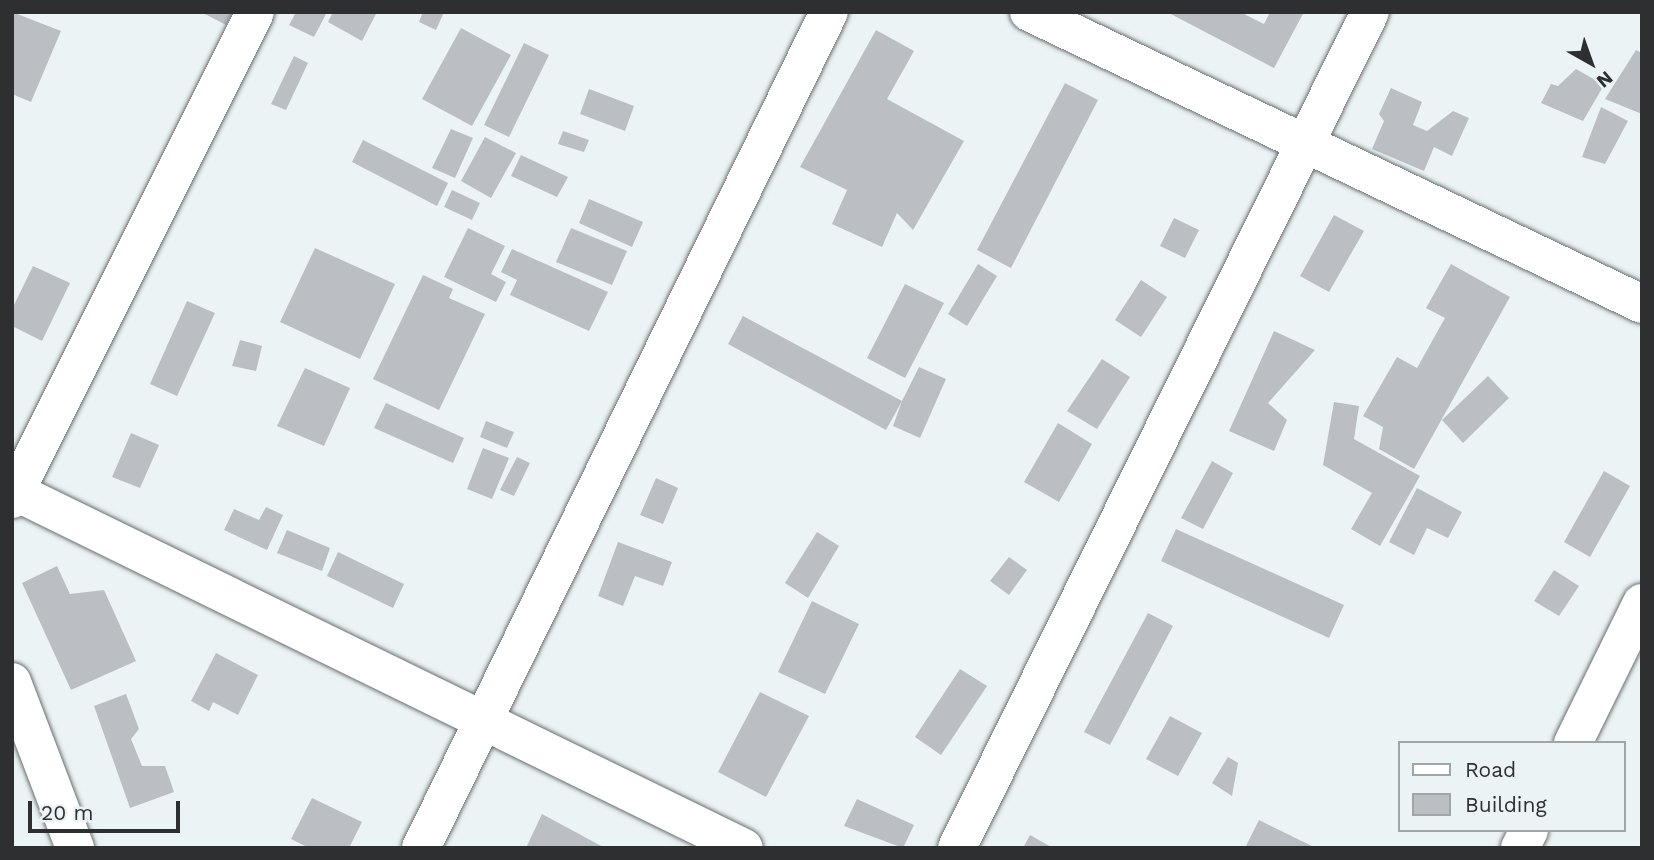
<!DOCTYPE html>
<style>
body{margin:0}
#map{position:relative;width:1654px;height:860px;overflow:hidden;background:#ecf3f5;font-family:"Work Sans",sans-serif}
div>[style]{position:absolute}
.building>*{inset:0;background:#bbbfc3}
.roads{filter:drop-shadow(0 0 2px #696f71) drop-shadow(0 0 2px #696f71)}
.minor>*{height:38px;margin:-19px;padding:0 19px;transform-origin:19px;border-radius:19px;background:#fff}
span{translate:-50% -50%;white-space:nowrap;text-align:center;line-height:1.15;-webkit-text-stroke:7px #ecf3f5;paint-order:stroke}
.frame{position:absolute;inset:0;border:14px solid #2d2f30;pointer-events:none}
.legend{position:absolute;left:1398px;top:741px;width:228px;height:91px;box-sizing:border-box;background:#ecf3f5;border:2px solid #a0a5a6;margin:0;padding:9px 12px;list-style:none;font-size:21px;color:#2d2f30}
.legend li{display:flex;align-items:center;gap:14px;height:35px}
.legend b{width:35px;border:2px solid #a0a5a6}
.north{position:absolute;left:1556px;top:28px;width:70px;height:70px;-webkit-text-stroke:5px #ecf3f5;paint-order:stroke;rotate:140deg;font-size:19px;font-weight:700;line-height:28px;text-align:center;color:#2d2f30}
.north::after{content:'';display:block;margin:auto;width:24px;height:32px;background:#2d2f30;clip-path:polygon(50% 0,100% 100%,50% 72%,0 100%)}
.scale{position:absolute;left:28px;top:801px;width:152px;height:32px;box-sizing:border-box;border:4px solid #2d2f30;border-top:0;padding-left:9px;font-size:21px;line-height:24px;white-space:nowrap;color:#2d2f30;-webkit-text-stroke:5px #ecf3f5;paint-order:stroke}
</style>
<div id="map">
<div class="building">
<div style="clip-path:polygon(12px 12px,61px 31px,31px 102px,12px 94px)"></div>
<div style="clip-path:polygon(201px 12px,233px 12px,226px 25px)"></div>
<div style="clip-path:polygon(296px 12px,327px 12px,314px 37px,289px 25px)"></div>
<div style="clip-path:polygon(333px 12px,377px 12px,362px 41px,328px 22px)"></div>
<div style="clip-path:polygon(423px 12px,444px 12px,436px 30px,419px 22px)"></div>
<div style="clip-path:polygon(1167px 12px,1240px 12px,1264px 24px,1270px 12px,1304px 12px,1274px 68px)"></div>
<div style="clip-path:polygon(461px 28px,511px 55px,472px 126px,422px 99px)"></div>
<div style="clip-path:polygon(876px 30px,914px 51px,887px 99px,964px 141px,913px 230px,897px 213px,882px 247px,832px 224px,847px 190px,800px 167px)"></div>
<div style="clip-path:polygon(524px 43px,549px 55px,509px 137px,484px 125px)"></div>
<div style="clip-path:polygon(1636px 50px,1642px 53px,1642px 114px,1605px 99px)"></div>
<div style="clip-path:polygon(294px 56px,308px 63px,286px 110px,271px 104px)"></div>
<div style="clip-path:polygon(1576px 69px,1604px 85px,1583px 121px,1541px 103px,1551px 84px,1558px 86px)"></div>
<div style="clip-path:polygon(1065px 83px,1098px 100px,1011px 268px,977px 250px)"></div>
<div style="clip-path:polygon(1391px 88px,1422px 102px,1413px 125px,1427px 131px,1453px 111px,1469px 118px,1452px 156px,1434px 147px,1424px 171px,1372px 149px,1384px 121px,1379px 114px)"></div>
<div style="clip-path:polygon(589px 89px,634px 106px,625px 131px,580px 114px)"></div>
<div style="clip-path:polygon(1601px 107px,1628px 121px,1605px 164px,1582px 157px)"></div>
<div style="clip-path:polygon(451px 129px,473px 138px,455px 178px,432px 168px)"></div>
<div style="clip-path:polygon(563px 131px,589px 140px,584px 152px,558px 144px)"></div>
<div style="clip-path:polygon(485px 137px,516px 153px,491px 198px,461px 181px)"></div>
<div style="clip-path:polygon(363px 140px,448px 183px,437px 206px,352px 162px)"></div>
<div style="clip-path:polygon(521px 155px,568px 177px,557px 197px,511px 176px)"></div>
<div style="clip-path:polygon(452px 190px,480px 203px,472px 220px,444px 207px)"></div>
<div style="clip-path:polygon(589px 199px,643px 222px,632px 247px,579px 223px)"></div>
<div style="clip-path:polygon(1334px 215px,1364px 231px,1329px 292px,1300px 276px)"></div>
<div style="clip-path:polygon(1174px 218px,1199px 230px,1185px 258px,1160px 246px)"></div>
<div style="clip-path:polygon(468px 228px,505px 246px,491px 274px,506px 282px,496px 302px,444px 277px)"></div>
<div style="clip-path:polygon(571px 228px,627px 251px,612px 285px,556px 262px)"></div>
<div style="clip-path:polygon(315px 248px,395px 284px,360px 359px,280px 322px)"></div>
<div style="clip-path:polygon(512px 249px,608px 292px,589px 331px,510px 295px,517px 280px,501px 272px)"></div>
<div style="clip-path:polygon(978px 264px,997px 276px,967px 326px,948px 314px)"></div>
<div style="clip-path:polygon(1451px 264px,1510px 297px,1414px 469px,1379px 449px,1383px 427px,1363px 416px,1397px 357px,1417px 368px,1445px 318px,1426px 308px)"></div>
<div style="clip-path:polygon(33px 266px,70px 283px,42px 341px,12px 326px,12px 309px)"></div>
<div style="clip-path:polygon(423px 275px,453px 289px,449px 298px,485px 314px,439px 410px,373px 379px)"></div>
<div style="clip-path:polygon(1141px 280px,1167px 297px,1141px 337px,1115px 320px)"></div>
<div style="clip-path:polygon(905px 284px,944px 303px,905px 378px,867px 358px)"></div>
<div style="clip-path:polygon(187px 301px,215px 313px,177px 396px,150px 384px)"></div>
<div style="clip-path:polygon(743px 316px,902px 401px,919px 367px,946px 379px,920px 438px,893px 426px,902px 401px,886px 430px,728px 344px)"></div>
<div style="clip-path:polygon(1274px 331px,1315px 350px,1268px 403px,1287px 420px,1274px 451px,1229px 431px)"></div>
<div style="clip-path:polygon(240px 340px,262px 346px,256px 371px,232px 366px)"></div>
<div style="clip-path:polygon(1102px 359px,1130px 377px,1097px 429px,1067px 411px)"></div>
<div style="clip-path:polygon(305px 368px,350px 388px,324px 446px,277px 426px)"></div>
<div style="clip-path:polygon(1488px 376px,1509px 398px,1463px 443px,1442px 420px)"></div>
<div style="clip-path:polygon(1334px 402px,1359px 406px,1354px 439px,1420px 476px,1380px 546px,1351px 529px,1372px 493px,1323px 465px)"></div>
<div style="clip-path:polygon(386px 403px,464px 438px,453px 463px,374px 428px)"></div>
<div style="clip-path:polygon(486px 421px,514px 432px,507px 448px,480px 437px)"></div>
<div style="clip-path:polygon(1058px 423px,1092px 444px,1059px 502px,1024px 482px)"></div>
<div style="clip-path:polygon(131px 433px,159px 445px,140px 488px,112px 477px)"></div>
<div style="clip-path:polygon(483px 448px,509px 458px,492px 499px,467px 489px)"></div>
<div style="clip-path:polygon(517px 457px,530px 463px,514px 496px,500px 490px)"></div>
<div style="clip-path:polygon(1212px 461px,1233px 473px,1203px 529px,1181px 518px)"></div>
<div style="clip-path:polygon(1604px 471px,1630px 486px,1590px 557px,1564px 542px)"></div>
<div style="clip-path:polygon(656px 478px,678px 488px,663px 524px,640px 515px)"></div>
<div style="clip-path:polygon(1417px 488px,1462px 512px,1448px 538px,1427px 528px,1414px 555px,1389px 542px)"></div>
<div style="clip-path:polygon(266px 507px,283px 515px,267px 550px,224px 530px,234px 509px,259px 520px)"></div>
<div style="clip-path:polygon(1176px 529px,1344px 605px,1329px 638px,1161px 561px)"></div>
<div style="clip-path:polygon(287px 530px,330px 548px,322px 571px,277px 553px)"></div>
<div style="clip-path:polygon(817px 532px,839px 546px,808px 598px,785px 583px)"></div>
<div style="clip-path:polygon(618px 542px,672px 562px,663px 586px,635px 576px,623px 606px,598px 596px)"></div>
<div style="clip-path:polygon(338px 552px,404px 584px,393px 608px,327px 576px)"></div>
<div style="clip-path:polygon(1009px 557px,1027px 570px,1009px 595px,990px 581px)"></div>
<div style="clip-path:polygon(57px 566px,70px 594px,104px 590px,136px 661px,71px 690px,22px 583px)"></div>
<div style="clip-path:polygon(1554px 570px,1579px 586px,1559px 616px,1534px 601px)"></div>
<div style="clip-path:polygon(812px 601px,859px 624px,825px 694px,778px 672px)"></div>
<div style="clip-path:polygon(1148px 613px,1173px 626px,1110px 745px,1084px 732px)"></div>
<div style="clip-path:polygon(216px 653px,258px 675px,238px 715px,213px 702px,209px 711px,191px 701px)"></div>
<div style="clip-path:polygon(960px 669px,987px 686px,941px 755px,915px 737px)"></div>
<div style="clip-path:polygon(760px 692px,809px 716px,766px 797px,718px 772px)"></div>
<div style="clip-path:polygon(126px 694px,139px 729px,131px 739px,142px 766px,165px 766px,174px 792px,130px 808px,94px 706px)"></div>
<div style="clip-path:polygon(1170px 716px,1202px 733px,1178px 776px,1146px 759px)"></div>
<div style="clip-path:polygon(1228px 757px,1238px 763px,1232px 796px,1212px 783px)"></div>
<div style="clip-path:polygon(312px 798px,362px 822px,349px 848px,309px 848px,291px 839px)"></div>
<div style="clip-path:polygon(857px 799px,914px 825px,903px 848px,844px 826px)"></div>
<div style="clip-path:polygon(542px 814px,605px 848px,526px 848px)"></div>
<div style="clip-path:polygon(1259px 820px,1316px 848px,1245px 848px)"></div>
<div style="clip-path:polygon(1030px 835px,1053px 848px,1023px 848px)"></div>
</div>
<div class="roads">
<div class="minor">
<div style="left:1029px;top:12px;width:679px;rotate:25.47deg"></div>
<div style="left:16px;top:492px;width:810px;rotate:26.06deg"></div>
<div style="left:12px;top:499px;width:544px;rotate:-63.48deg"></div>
<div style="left:12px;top:682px;width:178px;rotate:69.2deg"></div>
<div style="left:1573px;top:743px;width:156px;rotate:-63.8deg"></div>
<div style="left:421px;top:848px;width:930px;rotate:-63.99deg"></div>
<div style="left:957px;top:848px;width:932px;rotate:-63.71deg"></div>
<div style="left:1520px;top:848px;width:20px;rotate:-63deg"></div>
</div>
</div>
<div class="frame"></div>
<ul class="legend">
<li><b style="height:9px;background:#fff"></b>Road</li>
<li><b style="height:19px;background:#bbbfc3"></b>Building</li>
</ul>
<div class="north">N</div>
<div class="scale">20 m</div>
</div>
